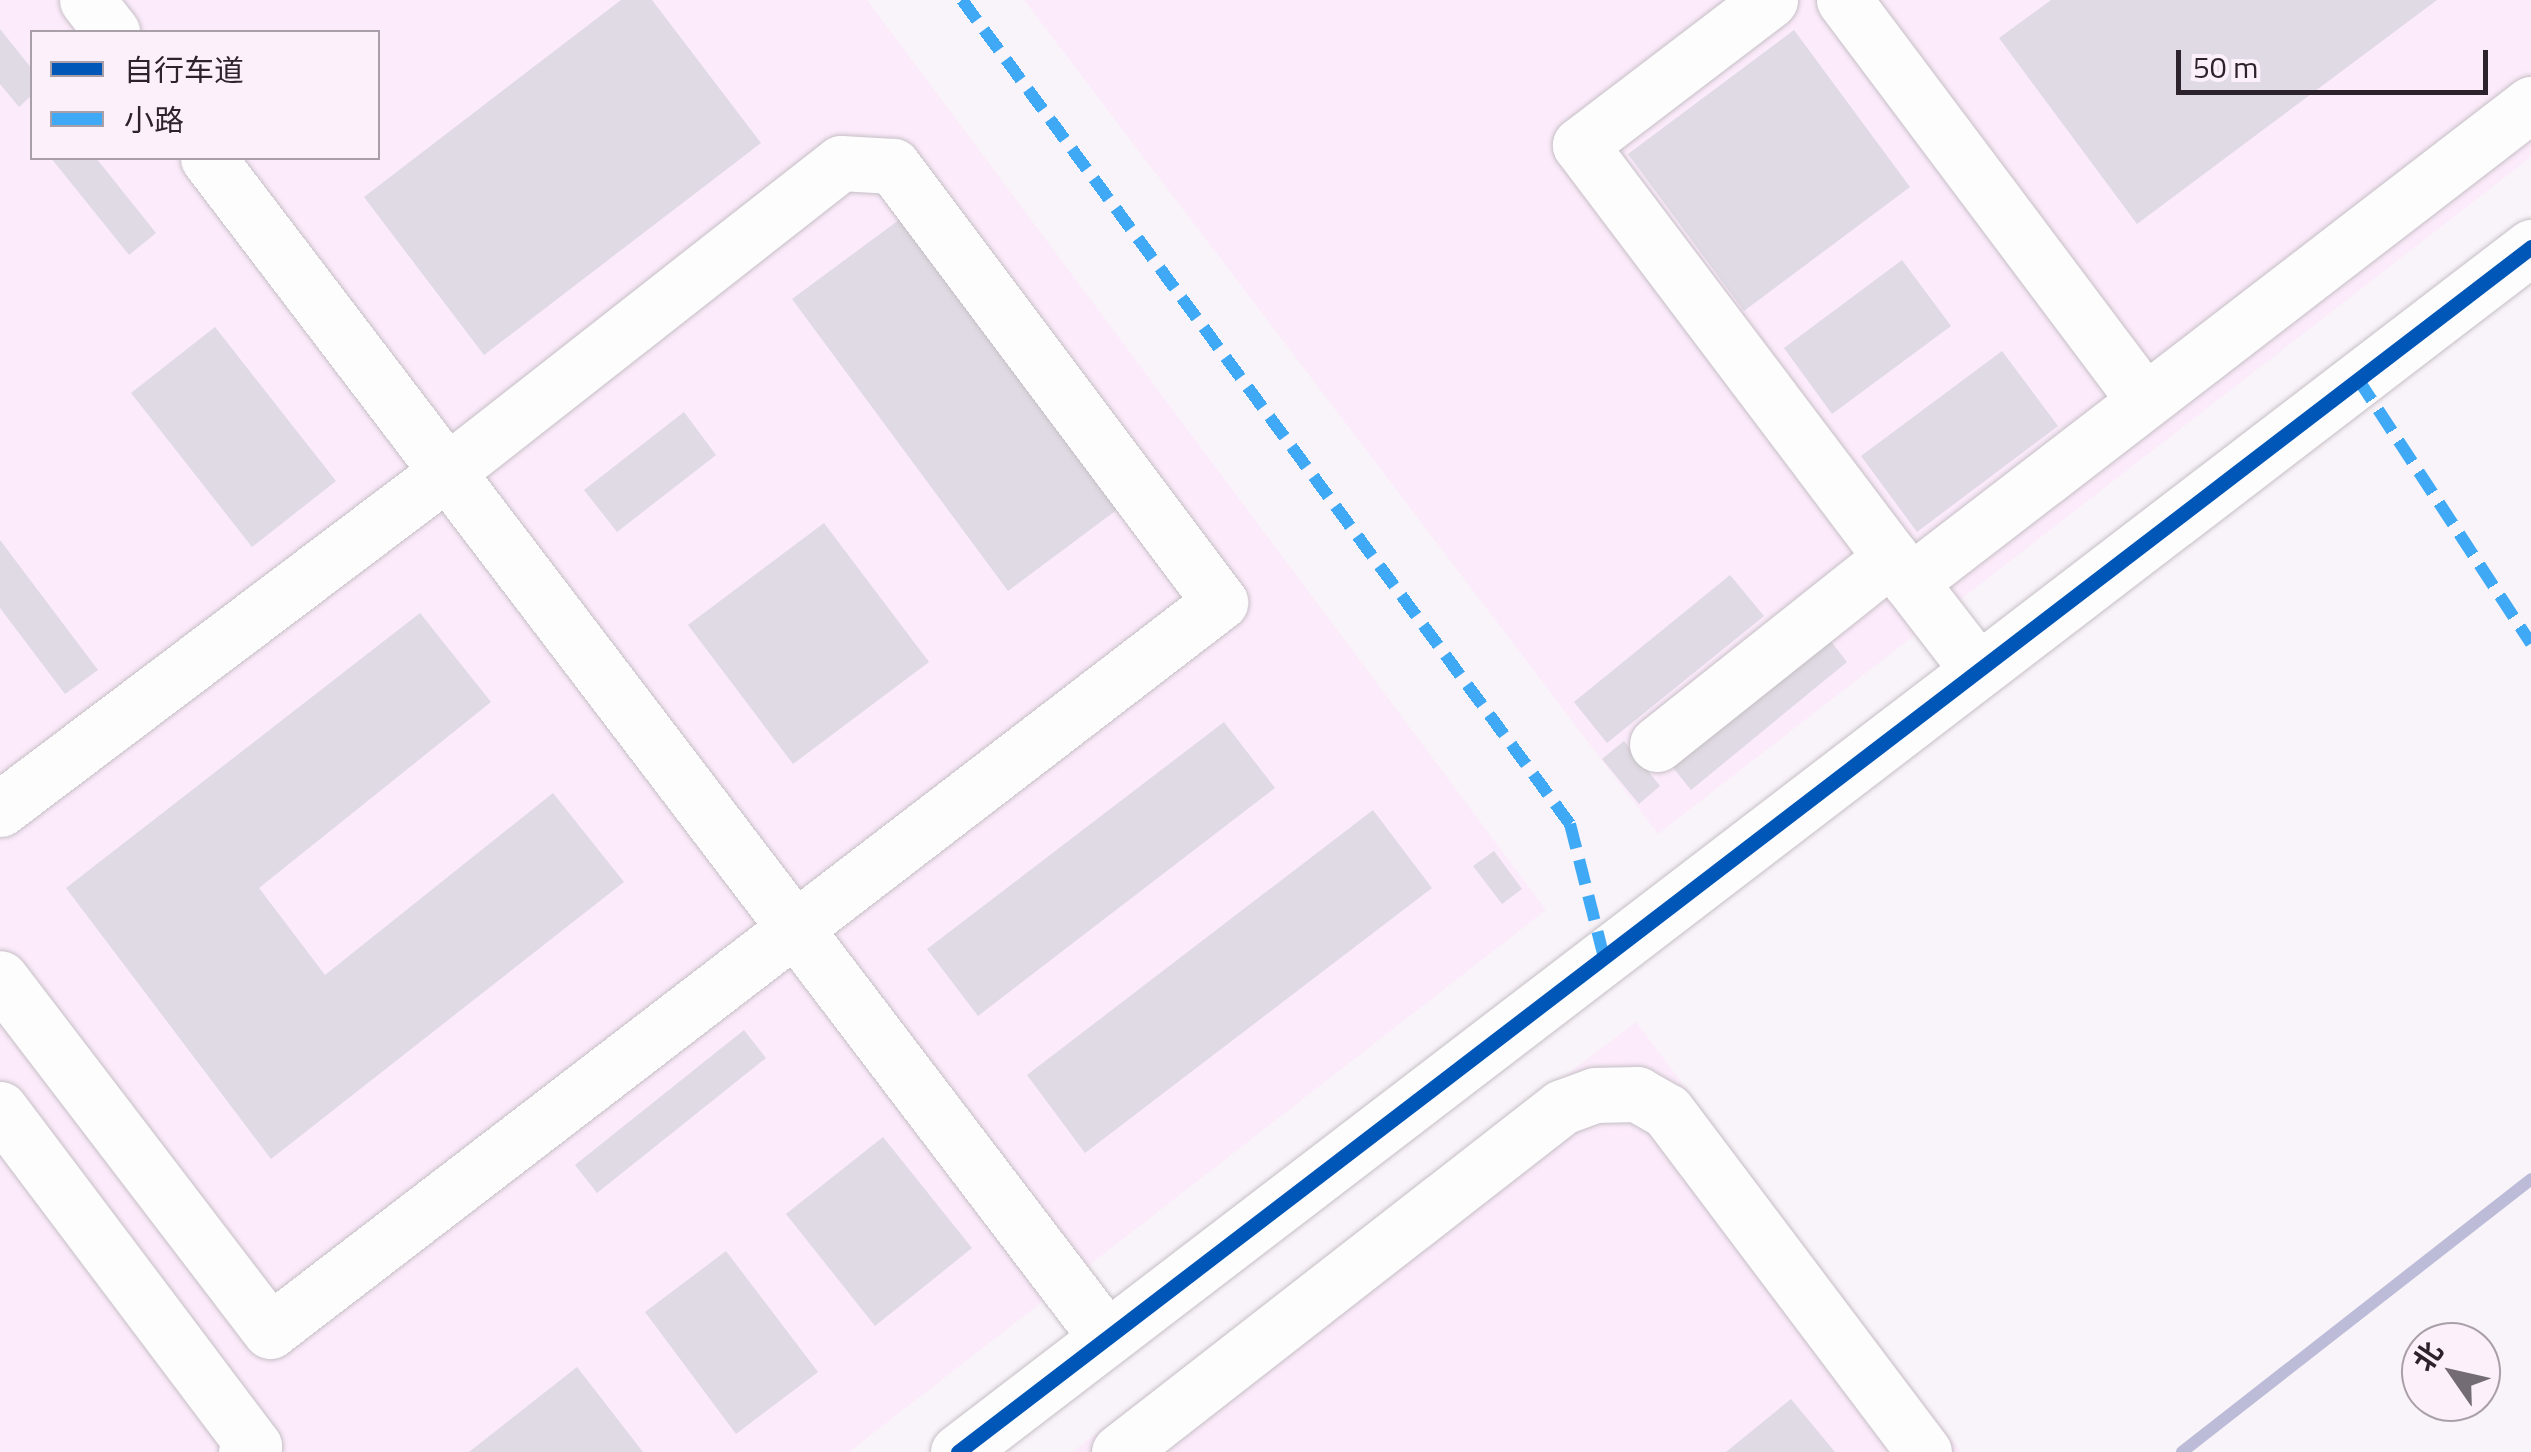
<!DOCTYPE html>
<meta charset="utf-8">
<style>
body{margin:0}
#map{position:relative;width:2531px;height:1452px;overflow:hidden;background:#f9f4f9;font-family:"Titillium Web","Noto Sans SC",sans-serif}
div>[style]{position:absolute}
.built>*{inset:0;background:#fcebfb}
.stream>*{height:12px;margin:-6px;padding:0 6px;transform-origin:6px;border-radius:6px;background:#bcbbd8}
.building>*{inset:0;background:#dfdae3}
.roads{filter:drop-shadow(0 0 2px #c5bfc5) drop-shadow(0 0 2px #c5bfc5)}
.minor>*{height:55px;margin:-27.5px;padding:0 27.5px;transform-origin:27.5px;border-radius:27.5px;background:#fefdfe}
.quiet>*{height:12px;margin-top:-6px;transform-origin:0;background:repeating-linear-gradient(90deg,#3fa9f5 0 25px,transparent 0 37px)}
.cycleway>*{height:15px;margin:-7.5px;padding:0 7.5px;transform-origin:7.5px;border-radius:7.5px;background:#0057b8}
span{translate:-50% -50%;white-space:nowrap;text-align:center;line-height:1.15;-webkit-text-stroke:8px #fcf1fb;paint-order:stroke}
.legend{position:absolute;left:30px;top:30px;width:350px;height:130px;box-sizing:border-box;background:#fcf1fb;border:2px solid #a99fa9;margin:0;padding:12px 18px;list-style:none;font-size:30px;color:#2d232d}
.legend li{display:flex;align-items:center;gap:20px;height:50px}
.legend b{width:50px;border:2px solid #a99fa9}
.north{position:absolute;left:2401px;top:1322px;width:100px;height:100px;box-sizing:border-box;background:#fcf1fb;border:2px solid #a99fa9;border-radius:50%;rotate:304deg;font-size:28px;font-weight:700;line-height:40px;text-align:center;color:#2d232d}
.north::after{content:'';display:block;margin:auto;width:35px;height:45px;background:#746c74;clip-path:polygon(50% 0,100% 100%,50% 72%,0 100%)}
.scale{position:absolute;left:2176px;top:50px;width:312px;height:45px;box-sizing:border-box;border:5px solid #2d232d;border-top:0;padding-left:12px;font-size:30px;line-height:35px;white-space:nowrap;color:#2d232d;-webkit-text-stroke:8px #fcf1fb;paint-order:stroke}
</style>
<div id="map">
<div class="built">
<div style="clip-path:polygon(evenodd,0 0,867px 0,1546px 910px,849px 1452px,0 1452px,0 0,32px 32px,378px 32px,378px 158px,32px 158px,32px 32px)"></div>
<div style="clip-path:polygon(1024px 0,2531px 0,2531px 157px,1658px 834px)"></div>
<div style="clip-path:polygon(1636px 1022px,1961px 1452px,1072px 1452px)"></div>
</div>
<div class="stream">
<div style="left:2182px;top:1452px;width:443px;rotate:-38deg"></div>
</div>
<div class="building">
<div style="clip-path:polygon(621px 0,652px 0,761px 143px,484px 355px,364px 197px)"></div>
<div style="clip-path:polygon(2051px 0,2437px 0,2137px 224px,1999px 38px)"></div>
<div style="clip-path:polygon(0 29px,32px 69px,32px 95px,19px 107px,0 84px)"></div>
<div style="clip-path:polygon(1794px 30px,1910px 187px,1744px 311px,1628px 154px)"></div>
<div style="clip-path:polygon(51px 158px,96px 158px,156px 233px,129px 255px)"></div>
<div style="clip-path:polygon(907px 214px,1122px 506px,1008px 591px,792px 299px)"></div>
<div style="clip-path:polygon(1902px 260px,1951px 326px,1832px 414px,1784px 348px)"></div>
<div style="clip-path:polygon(215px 327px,336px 481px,252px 547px,131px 393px)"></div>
<div style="clip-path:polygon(2002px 351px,2058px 426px,1917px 532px,1861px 456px)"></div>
<div style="clip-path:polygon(684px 412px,716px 455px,617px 532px,584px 490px)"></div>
<div style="clip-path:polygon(824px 523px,929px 662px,793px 764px,688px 625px)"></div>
<div style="clip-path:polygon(0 540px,98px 670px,65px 694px,0 608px)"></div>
<div style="clip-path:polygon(1730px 575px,1764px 616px,1607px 743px,1574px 702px)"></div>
<div style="clip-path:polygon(420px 613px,491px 702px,259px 888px,325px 975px,553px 793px,624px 882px,271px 1159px,66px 888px)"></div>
<div style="clip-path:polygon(1827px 636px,1847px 662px,1691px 790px,1670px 764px)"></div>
<div style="clip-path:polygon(1224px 722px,1275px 788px,978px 1016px,927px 949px)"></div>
<div style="clip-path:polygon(1624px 741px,1660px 786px,1639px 804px,1602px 759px)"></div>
<div style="clip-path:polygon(1373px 810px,1432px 888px,1085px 1153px,1027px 1075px)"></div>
<div style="clip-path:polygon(1494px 851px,1522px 889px,1502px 904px,1473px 866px)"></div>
<div style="clip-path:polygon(744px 1030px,766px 1058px,597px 1193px,575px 1165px)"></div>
<div style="clip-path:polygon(883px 1137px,972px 1248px,875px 1326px,786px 1214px)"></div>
<div style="clip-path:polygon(726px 1251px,818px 1372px,736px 1434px,645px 1312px)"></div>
<div style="clip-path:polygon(577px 1367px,643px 1452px,469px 1452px)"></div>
<div style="clip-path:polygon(1791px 1399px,1835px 1452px,1726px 1452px)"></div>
</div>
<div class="roads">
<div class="minor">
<div style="left:87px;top:0;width:41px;rotate:52deg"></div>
<div style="left:1770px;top:0;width:239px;rotate:142.7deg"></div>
<div style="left:1580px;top:145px;width:548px;rotate:52.94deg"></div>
<div style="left:1910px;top:582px;width:784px;rotate:-37.59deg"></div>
<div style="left:1844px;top:0;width:501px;rotate:53.11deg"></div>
<div style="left:208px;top:158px;width:1483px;rotate:52.7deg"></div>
<div style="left:1910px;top:582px;width:111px;rotate:52.3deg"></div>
<div style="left:1657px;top:744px;width:300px;rotate:-38.5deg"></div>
<div style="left:0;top:809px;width:561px;rotate:-37.03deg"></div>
<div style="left:448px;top:471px;width:499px;rotate:-38.1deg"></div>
<div style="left:841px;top:163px;width:52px;rotate:3.3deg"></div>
<div style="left:893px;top:166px;width:545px;rotate:53.13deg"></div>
<div style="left:1220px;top:602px;width:1197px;rotate:142.5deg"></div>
<div style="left:270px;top:1331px;width:444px;rotate:-127.4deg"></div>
<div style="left:0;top:1109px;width:422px;rotate:53deg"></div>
<div style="left:254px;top:1446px;width:10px;rotate:143deg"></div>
<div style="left:958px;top:1452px;width:1982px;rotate:-37.45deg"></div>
<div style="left:1119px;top:1452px;width:561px;rotate:-37.91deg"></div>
<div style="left:1562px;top:1107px;width:35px;rotate:-20deg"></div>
<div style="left:1595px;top:1095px;width:42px;rotate:-1.4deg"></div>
<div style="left:1637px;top:1094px;width:34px;rotate:30deg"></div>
<div style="left:1667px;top:1111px;width:427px;rotate:53deg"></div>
</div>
</div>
<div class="quiet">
<div style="left:962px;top:0;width:1024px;rotate:53.58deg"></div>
<div style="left:1570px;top:824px;width:137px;rotate:75.7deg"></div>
<div style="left:2358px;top:379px;width:316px;rotate:56.8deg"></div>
</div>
<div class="cycleway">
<div style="left:958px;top:1452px;width:1982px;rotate:-37.45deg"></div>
</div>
<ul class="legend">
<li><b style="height:12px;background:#0057b8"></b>自行车道</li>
<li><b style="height:12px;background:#3fa9f5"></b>小路</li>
</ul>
<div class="north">北</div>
<div class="scale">50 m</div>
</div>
